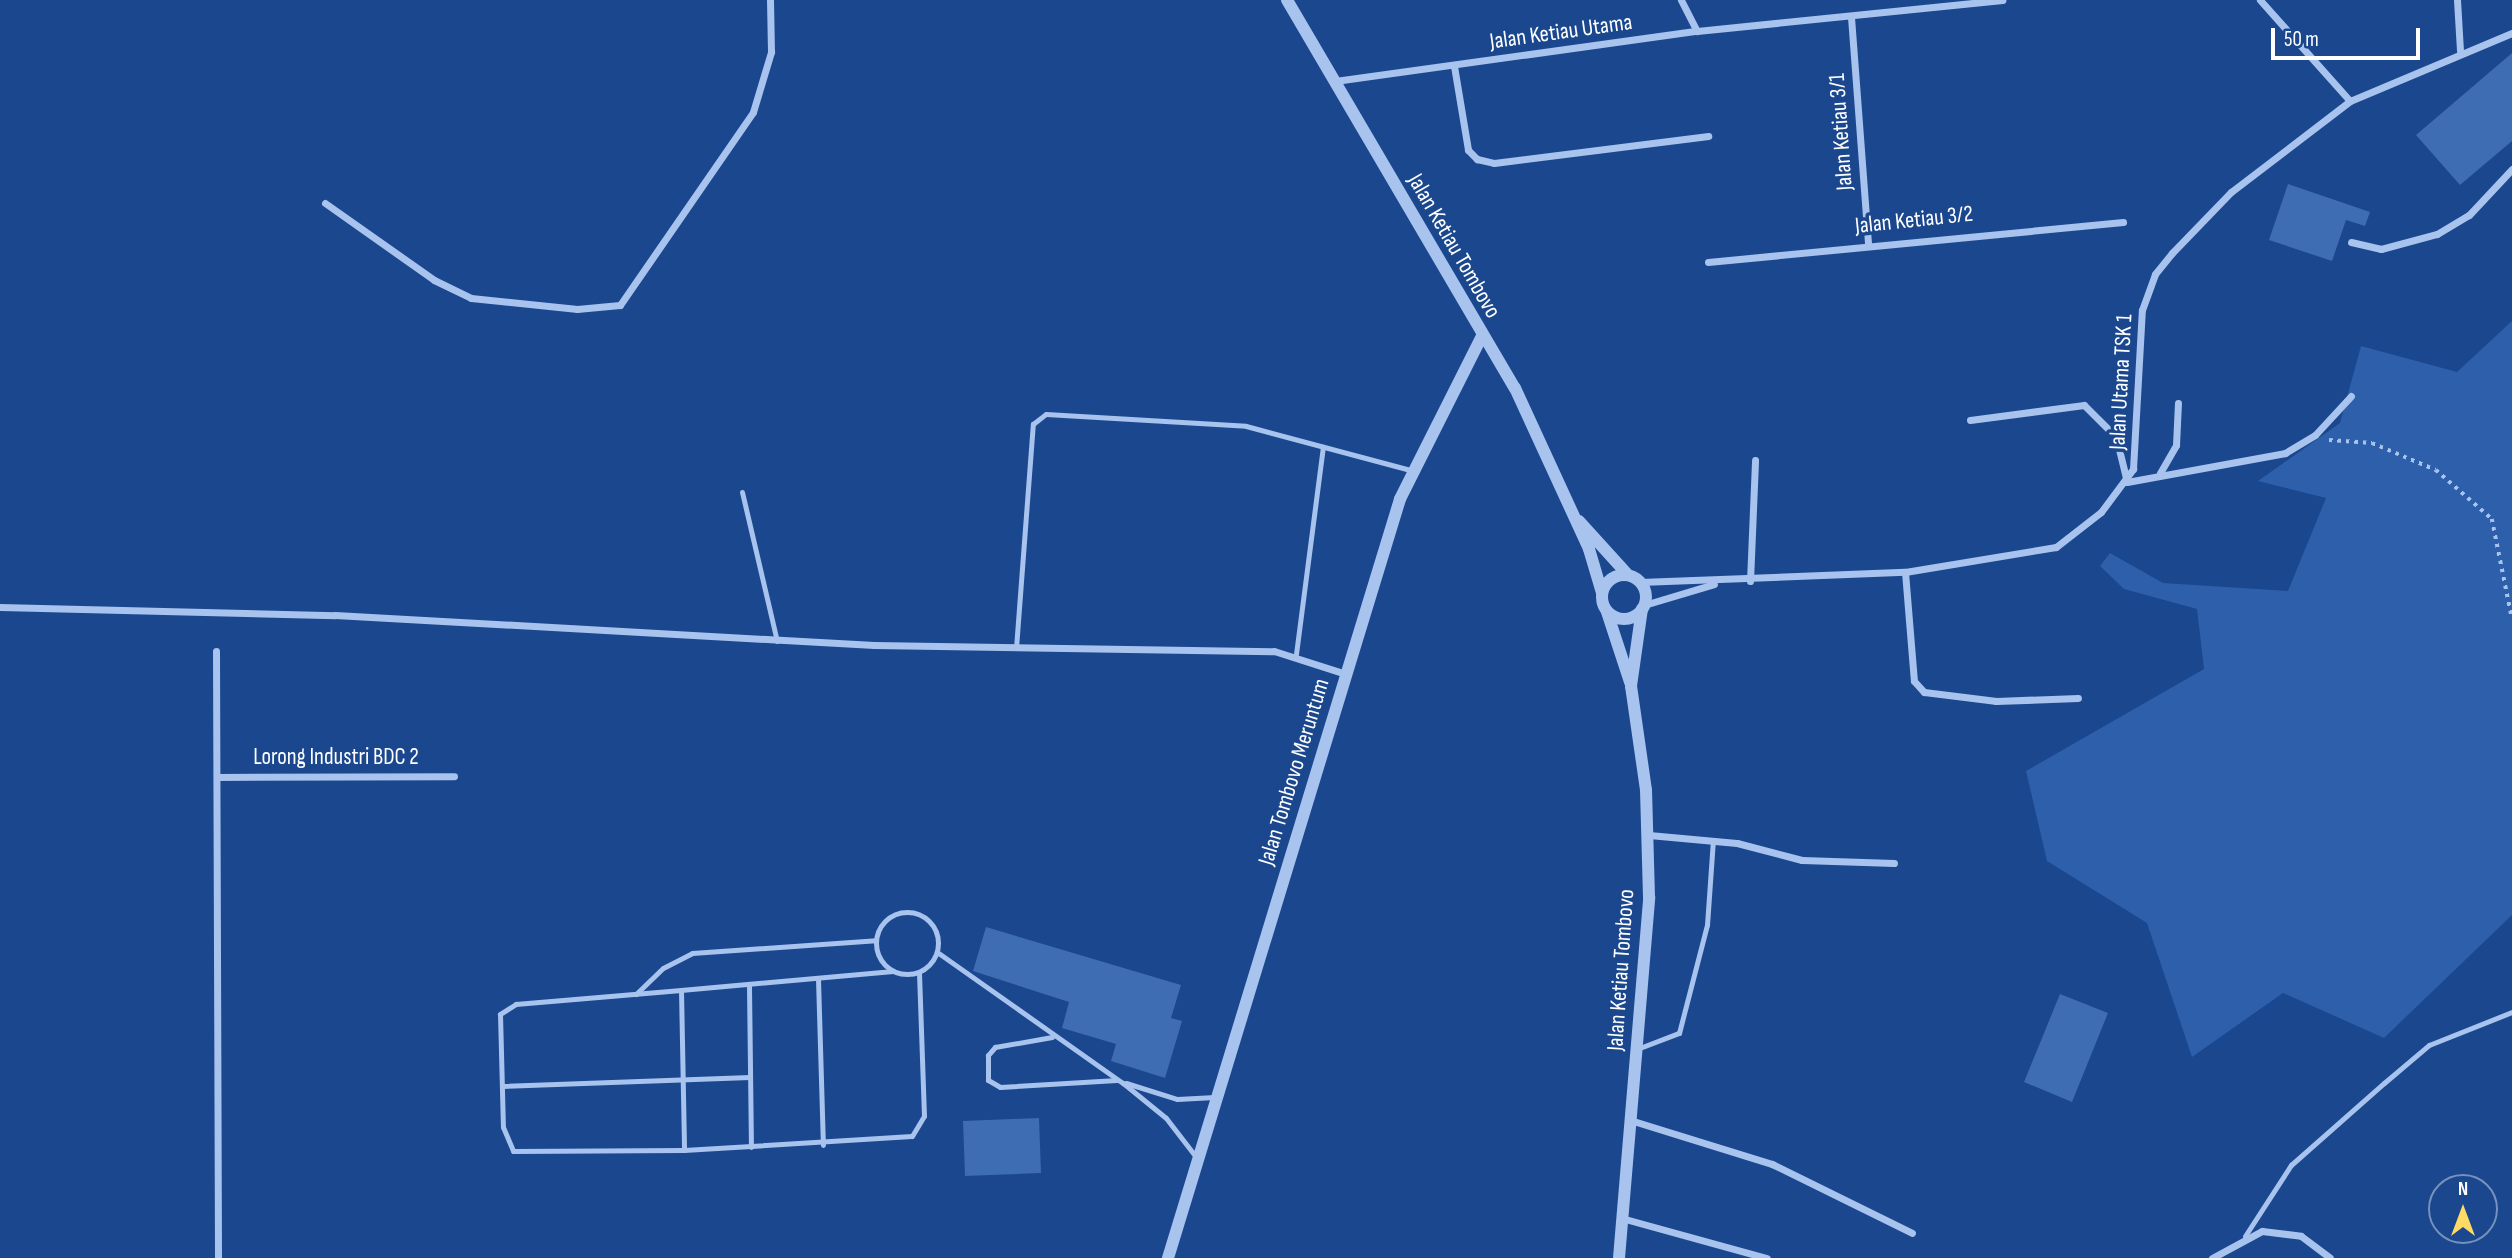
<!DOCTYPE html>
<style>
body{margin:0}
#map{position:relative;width:2512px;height:1258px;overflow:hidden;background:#1a478d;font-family:"Sofia Sans Condensed",sans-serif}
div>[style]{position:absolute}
.green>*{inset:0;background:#2d5fab}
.building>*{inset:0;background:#3e6db3}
.path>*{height:3.5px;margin-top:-1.75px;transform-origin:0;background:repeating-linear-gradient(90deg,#a7c3ee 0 3.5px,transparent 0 8.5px)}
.service>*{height:5px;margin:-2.5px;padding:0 2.5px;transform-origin:2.5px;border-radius:2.5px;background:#a7c3ee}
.service>.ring{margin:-2.5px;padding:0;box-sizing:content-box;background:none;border:5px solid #a7c3ee;border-radius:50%}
.minor>*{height:7px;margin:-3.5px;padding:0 3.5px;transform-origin:3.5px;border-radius:3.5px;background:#a7c3ee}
.tertiary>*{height:12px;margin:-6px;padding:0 6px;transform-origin:6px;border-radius:6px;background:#a7c3ee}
.tertiary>.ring{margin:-6px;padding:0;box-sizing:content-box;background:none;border:12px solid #a7c3ee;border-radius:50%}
span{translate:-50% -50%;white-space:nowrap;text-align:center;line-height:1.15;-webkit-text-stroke:7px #1a478d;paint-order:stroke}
.street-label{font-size:23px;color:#fff}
.north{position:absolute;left:2428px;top:1174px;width:70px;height:70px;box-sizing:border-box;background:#1a478d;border:2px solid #7691bb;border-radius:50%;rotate:0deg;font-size:19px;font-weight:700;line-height:28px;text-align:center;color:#fff}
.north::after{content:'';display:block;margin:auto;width:24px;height:32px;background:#ffda64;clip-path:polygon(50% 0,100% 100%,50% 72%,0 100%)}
.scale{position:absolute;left:2271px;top:28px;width:149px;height:32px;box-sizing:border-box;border:4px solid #fff;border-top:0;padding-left:9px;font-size:21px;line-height:24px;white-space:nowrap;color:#fff;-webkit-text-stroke:5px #1a478d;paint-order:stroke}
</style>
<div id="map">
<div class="green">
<div style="clip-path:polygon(2512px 321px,2512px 915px,2384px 1038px,2283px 993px,2192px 1057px,2147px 923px,2047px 861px,2026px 771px,2204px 669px,2197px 609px,2124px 589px,2100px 566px,2110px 553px,2163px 583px,2288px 591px,2326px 498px,2258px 481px,2340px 423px,2361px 346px,2457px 372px)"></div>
</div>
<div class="building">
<div style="clip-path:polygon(2512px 53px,2512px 141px,2460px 185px,2416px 135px)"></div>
<div style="clip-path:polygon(2288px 184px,2370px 212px,2365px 226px,2346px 220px,2332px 261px,2269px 240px)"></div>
<div style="clip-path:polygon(986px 927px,1181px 985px,1171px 1018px,1182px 1021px,1165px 1078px,1111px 1061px,1116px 1044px,1062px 1028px,1069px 1002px,973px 971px)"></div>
<div style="clip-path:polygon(2060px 994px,2108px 1013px,2072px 1102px,2024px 1082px)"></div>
<div style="clip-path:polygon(1039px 1118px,1041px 1173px,965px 1176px,963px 1121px)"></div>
</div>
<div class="path">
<div style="left:2329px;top:440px;width:43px;rotate:4deg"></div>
<div style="left:2372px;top:443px;width:69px;rotate:22.9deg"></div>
<div style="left:2436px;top:470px;width:74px;rotate:41.2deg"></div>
<div style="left:2492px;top:519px;width:101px;rotate:78.6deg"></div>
</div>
<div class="service">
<div style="left:742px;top:492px;width:153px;rotate:76.8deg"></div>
<div style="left:1016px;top:648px;width:225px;rotate:-85.7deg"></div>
<div style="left:1033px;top:424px;width:16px;rotate:-38deg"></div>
<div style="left:1046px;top:414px;width:200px;rotate:3.4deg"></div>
<div style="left:1246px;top:426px;width:174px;rotate:15deg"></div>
<div style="left:1296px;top:654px;width:209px;rotate:-82.6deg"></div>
<div class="ring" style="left:876px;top:912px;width:57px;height:57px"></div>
<div style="left:937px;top:952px;width:228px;rotate:35.2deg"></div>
<div style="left:1123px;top:1083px;width:55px;rotate:39.1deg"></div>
<div style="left:1166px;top:1118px;width:49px;rotate:52.4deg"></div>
<div style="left:893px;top:971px;width:213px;rotate:174.9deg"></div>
<div style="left:681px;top:990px;width:160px;rotate:88.9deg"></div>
<div style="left:684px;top:1150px;width:228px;rotate:-3.5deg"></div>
<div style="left:912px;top:1136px;width:23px;rotate:-59deg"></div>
<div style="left:924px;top:1116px;width:144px;rotate:-92deg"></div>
<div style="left:818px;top:979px;width:166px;rotate:88.3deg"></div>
<div style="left:749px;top:986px;width:161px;rotate:89.3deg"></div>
<div style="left:681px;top:990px;width:166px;rotate:175.2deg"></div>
<div style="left:516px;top:1004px;width:19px;rotate:148deg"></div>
<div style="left:500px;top:1014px;width:113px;rotate:88.5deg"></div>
<div style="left:503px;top:1127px;width:26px;rotate:67deg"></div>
<div style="left:513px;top:1151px;width:171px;rotate:-0.3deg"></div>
<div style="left:636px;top:994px;width:37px;rotate:-44deg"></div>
<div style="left:663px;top:968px;width:33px;rotate:-27deg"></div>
<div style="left:692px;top:953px;width:184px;rotate:-4deg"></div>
<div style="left:1052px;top:1037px;width:58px;rotate:170deg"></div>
<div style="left:995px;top:1047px;width:11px;rotate:131deg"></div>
<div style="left:988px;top:1055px;width:25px;rotate:90deg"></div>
<div style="left:988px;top:1080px;width:14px;rotate:30deg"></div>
<div style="left:1000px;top:1087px;width:117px;rotate:-3.4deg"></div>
<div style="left:1637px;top:1049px;width:45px;rotate:-20.9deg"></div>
<div style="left:1679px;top:1033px;width:112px;rotate:-75.5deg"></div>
<div style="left:1707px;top:925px;width:85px;rotate:-86deg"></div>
<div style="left:1126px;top:1083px;width:53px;rotate:17.4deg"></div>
<div style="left:1177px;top:1099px;width:38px;rotate:-3deg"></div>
<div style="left:502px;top:1086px;width:248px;rotate:-2.1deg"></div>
<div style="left:2245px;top:1236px;width:85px;rotate:-57.1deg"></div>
<div style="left:2291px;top:1165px;width:124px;rotate:-41.4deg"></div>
<div style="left:2384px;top:1083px;width:59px;rotate:-40.2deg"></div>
<div style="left:2429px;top:1045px;width:89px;rotate:-21.7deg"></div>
</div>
<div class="minor">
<div style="left:1681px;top:0;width:35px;rotate:63deg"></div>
<div style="left:2260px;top:0;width:135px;rotate:48.3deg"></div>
<div style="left:2457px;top:0;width:51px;rotate:86.6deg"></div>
<div style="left:1851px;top:17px;width:228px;rotate:85.7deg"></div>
<div style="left:1454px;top:66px;width:85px;rotate:80.5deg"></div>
<div style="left:1468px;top:150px;width:13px;rotate:45deg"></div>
<div style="left:1477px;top:159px;width:17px;rotate:13deg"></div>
<div style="left:1494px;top:163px;width:216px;rotate:-7.2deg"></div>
<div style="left:1335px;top:81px;width:365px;rotate:-7.9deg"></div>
<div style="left:1697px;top:31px;width:307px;rotate:-5.8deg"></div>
<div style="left:325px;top:203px;width:133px;rotate:35.2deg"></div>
<div style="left:434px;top:280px;width:41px;rotate:25.9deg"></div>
<div style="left:471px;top:298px;width:107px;rotate:5.9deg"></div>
<div style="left:577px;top:309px;width:43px;rotate:-5.3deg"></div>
<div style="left:620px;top:305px;width:234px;rotate:-55.4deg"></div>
<div style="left:753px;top:112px;width:63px;rotate:-73.3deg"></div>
<div style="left:771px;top:52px;width:52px;rotate:-91.1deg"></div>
<div style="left:2351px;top:242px;width:31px;rotate:13deg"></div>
<div style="left:2381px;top:249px;width:58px;rotate:-15deg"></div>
<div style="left:2437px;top:234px;width:37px;rotate:-31deg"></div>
<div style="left:2469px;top:215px;width:63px;rotate:-46.9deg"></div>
<div style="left:1708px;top:262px;width:417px;rotate:-5.5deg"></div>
<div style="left:1970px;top:420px;width:115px;rotate:-7.5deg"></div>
<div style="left:2084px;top:405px;width:45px;rotate:45deg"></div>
<div style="left:2116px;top:437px;width:46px;rotate:76.3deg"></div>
<div style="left:2127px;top:482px;width:161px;rotate:-10.4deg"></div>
<div style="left:2285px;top:453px;width:35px;rotate:-31deg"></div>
<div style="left:2315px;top:435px;width:53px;rotate:-47.3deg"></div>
<div style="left:2160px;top:473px;width:32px;rotate:-60deg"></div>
<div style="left:2176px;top:445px;width:42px;rotate:-87.3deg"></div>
<div style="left:1905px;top:572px;width:109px;rotate:85.3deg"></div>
<div style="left:1914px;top:681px;width:15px;rotate:48deg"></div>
<div style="left:1924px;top:692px;width:73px;rotate:7.1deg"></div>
<div style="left:1996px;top:701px;width:82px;rotate:-2.1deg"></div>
<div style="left:1750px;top:581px;width:121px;rotate:-87.6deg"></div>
<div style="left:1640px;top:582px;width:265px;rotate:-2.2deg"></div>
<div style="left:1905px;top:572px;width:153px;rotate:-9.4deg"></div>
<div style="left:2056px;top:547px;width:57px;rotate:-37.9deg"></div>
<div style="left:2101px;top:512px;width:54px;rotate:-53.3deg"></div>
<div style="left:2133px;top:469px;width:159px;rotate:-86.8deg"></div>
<div style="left:2142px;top:310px;width:38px;rotate:-70deg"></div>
<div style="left:2155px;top:274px;width:27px;rotate:-51deg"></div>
<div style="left:2172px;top:253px;width:85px;rotate:-46deg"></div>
<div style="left:2231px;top:192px;width:150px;rotate:-37.4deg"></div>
<div style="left:2350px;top:101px;width:176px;rotate:-22.8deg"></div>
<div style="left:1644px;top:605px;width:73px;rotate:-16.7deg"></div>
<div style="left:0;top:607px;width:335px;rotate:1.4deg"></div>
<div style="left:335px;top:615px;width:540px;rotate:3.19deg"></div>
<div style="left:874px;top:645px;width:400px;rotate:0.9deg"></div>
<div style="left:1274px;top:651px;width:76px;rotate:17.7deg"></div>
<div style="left:216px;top:651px;width:607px;rotate:89.81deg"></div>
<div style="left:217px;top:777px;width:237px;rotate:-0.2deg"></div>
<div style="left:1649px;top:835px;width:88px;rotate:5.2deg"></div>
<div style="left:1737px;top:843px;width:67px;rotate:14.7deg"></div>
<div style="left:1802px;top:860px;width:92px;rotate:1.9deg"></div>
<div style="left:1630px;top:1120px;width:149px;rotate:17.2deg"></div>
<div style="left:1772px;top:1164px;width:156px;rotate:26.2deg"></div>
<div style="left:1625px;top:1219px;width:147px;rotate:15.4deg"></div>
<div style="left:2212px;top:1258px;width:57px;rotate:-28.4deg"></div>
<div style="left:2262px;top:1231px;width:39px;rotate:7deg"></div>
<div style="left:2301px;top:1236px;width:36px;rotate:37deg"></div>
</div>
<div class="tertiary">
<div style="left:1287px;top:0;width:450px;rotate:59.6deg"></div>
<div style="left:1515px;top:388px;width:177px;rotate:65.3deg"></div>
<div style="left:1589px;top:549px;width:46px;rotate:73.5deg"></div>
<div style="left:1579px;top:521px;width:73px;rotate:47.8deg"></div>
<div class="ring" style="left:1602px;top:575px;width:32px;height:32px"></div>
<div style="left:1607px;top:612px;width:74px;rotate:71.8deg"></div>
<div style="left:1168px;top:1258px;width:794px;rotate:-73deg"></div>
<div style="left:1400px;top:499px;width:182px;rotate:-63.3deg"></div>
<div style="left:1619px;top:1258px;width:362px;rotate:-85.2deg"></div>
<div style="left:1649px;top:897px;width:107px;rotate:-91.6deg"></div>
<div style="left:1646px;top:790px;width:105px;rotate:-98.2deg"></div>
<div style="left:1631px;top:686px;width:78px;rotate:-81.9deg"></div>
</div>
<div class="street-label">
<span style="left:1561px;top:32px;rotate:-8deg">Jalan Ketiau Utama</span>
<span style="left:1841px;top:132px;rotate:-94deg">Jalan Ketiau 3/1</span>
<span style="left:1914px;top:220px;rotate:-6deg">Jalan Ketiau 3/2</span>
<span style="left:1454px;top:246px;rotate:60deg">Jalan Ketiau Tombovo</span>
<span style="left:2121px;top:382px;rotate:-87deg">Jalan Utama TSK 1</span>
<span style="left:336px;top:757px">Lorong Industri BDC 2</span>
<span style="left:1294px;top:772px;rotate:-73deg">Jalan Tombovo Meruntum</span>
<span style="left:1621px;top:970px;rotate:-86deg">Jalan Ketiau Tombovo</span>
</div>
<div class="north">N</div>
<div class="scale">50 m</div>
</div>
